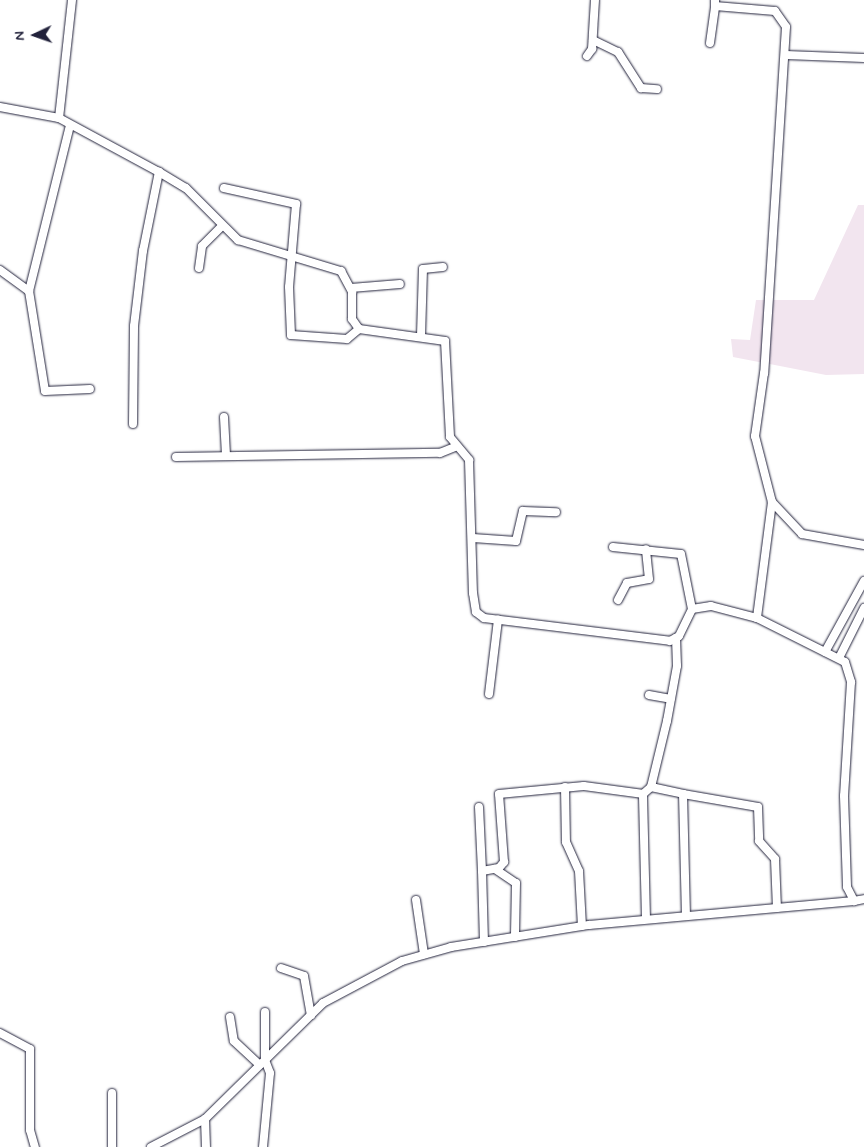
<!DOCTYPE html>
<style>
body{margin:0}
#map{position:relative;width:864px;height:1147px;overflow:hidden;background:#fff;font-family:Mynerve,sans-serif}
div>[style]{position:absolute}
.built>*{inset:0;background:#f2e5ef}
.roads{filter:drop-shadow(0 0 1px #22223b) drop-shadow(0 0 1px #22223b)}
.minor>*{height:8px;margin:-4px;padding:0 4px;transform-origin:4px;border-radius:4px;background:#fff}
span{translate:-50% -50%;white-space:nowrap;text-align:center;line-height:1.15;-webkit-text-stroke:4px #fff;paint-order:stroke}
.north{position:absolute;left:10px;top:10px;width:50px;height:50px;-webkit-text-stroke:4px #fff;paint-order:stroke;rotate:267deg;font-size:14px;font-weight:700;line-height:20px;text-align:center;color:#22223b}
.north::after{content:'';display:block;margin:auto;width:18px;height:22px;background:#22223b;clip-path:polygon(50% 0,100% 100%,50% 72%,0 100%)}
</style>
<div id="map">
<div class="built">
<div style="clip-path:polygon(858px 205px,864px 205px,864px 374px,826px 375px,733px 357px,731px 339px,750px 340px,756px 300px,814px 300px)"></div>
</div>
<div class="roads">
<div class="minor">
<div style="left:715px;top:0;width:6px;rotate:90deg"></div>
<div style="left:715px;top:6px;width:60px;rotate:4.8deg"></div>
<div style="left:775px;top:11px;width:19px;rotate:55deg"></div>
<div style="left:786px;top:27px;width:347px;rotate:93.6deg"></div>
<div style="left:764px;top:373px;width:64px;rotate:98.1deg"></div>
<div style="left:755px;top:436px;width:68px;rotate:75.6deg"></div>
<div style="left:772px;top:502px;width:117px;rotate:97.4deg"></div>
<div style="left:593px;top:40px;width:28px;rotate:26deg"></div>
<div style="left:618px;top:52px;width:43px;rotate:57.4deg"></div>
<div style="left:641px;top:88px;width:16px;rotate:4deg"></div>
<div style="left:710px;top:43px;width:37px;rotate:-82deg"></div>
<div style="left:786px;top:55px;width:78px;rotate:2.2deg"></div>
<div style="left:587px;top:56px;width:9px;rotate:-54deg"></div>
<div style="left:592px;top:49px;width:49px;rotate:-86.5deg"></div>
<div style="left:0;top:107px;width:60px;rotate:10.6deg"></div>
<div style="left:59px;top:118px;width:114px;rotate:28.4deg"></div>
<div style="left:159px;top:172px;width:31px;rotate:31deg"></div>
<div style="left:186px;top:188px;width:74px;rotate:45deg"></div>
<div style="left:238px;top:240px;width:108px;rotate:16.8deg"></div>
<div style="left:341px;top:271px;width:24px;rotate:62deg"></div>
<div style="left:352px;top:292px;width:27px;rotate:90deg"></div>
<div style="left:352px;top:319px;width:12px;rotate:55deg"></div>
<div style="left:359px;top:329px;width:87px;rotate:7.9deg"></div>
<div style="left:445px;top:341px;width:96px;rotate:87deg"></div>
<div style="left:450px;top:437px;width:30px;rotate:50deg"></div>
<div style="left:469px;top:460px;width:133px;rotate:88.3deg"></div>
<div style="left:473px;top:593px;width:19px;rotate:81deg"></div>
<div style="left:476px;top:612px;width:10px;rotate:37deg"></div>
<div style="left:484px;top:618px;width:187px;rotate:7deg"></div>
<div style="left:670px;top:641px;width:10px;rotate:-29deg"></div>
<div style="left:679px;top:636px;width:30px;rotate:-64deg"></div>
<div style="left:692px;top:609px;width:19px;rotate:-9deg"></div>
<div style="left:711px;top:606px;width:48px;rotate:14.6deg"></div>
<div style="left:757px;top:618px;width:98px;rotate:26.6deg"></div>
<div style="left:845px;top:662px;width:21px;rotate:73deg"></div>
<div style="left:851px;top:682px;width:114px;rotate:93.5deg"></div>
<div style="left:844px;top:796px;width:91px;rotate:88.1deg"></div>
<div style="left:847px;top:887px;width:16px;rotate:63deg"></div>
<div style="left:854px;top:901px;width:10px;rotate:-11deg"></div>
<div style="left:59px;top:118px;width:119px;rotate:-83.7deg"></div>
<div style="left:224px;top:188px;width:74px;rotate:12.5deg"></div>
<div style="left:296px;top:204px;width:83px;rotate:94.8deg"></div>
<div style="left:289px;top:287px;width:48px;rotate:87.6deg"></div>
<div style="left:291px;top:335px;width:56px;rotate:4.1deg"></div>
<div style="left:347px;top:339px;width:16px;rotate:-40deg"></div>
<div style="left:199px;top:268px;width:22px;rotate:-82deg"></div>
<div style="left:202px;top:246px;width:27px;rotate:-45deg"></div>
<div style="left:0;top:270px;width:36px;rotate:36deg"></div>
<div style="left:29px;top:291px;width:101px;rotate:80.9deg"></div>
<div style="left:45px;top:391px;width:45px;rotate:-2.5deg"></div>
<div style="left:351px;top:288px;width:49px;rotate:-4.7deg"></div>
<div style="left:29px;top:291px;width:171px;rotate:-76.1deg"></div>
<div style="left:421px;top:336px;width:67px;rotate:-88.3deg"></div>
<div style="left:423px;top:269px;width:20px;rotate:-6deg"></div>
<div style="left:224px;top:417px;width:38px;rotate:87deg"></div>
<div style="left:133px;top:424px;width:98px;rotate:-89.4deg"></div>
<div style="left:134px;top:326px;width:76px;rotate:-83.2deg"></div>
<div style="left:143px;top:251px;width:81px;rotate:-78.6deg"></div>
<div style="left:176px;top:457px;width:264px;rotate:-0.9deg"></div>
<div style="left:440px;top:453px;width:16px;rotate:-22deg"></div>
<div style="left:772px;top:502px;width:44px;rotate:46.8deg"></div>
<div style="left:802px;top:534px;width:63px;rotate:10.1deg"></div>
<div style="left:473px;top:538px;width:43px;rotate:4deg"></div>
<div style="left:516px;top:541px;width:31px;rotate:-77deg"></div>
<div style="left:523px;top:511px;width:33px;rotate:2deg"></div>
<div style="left:613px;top:547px;width:68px;rotate:5.9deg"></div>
<div style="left:681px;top:554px;width:56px;rotate:78.7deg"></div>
<div style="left:618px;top:600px;width:19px;rotate:-62deg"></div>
<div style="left:627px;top:583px;width:22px;rotate:-10deg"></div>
<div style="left:649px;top:579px;width:30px;rotate:-96deg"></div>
<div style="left:825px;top:652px;width:81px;rotate:-61.2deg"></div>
<div style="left:839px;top:658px;width:56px;rotate:-63.4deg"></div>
<div style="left:489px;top:694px;width:75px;rotate:-83.1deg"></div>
<div style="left:649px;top:695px;width:22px;rotate:10deg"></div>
<div style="left:565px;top:787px;width:55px;rotate:89deg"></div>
<div style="left:566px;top:842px;width:32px;rotate:66deg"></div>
<div style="left:579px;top:871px;width:55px;rotate:86.9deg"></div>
<div style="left:651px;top:787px;width:33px;rotate:12deg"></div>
<div style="left:683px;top:794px;width:121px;rotate:88.6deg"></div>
<div style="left:683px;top:794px;width:76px;rotate:9.8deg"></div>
<div style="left:758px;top:807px;width:34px;rotate:88deg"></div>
<div style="left:759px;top:841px;width:24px;rotate:48deg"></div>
<div style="left:775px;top:859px;width:49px;rotate:87.7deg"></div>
<div style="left:479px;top:807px;width:64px;rotate:87.3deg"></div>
<div style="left:495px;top:869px;width:25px;rotate:34deg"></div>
<div style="left:516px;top:883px;width:54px;rotate:91.1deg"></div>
<div style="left:416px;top:900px;width:55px;rotate:81.6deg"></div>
<div style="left:646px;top:919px;width:125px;rotate:-91.4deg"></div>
<div style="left:643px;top:794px;width:11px;rotate:-41deg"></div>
<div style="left:651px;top:787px;width:68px;rotate:-76.4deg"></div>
<div style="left:667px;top:721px;width:56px;rotate:-79.7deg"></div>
<div style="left:677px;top:666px;width:28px;rotate:-92deg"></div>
<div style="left:484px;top:942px;width:71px;rotate:-91.6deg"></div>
<div style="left:482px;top:871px;width:17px;rotate:-10deg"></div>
<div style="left:499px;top:868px;width:8px;rotate:-50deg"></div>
<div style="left:504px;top:862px;width:68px;rotate:-94.2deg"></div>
<div style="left:499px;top:794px;width:85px;rotate:-5.4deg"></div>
<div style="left:584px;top:786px;width:60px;rotate:7.7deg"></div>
<div style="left:281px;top:968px;width:24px;rotate:19deg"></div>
<div style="left:304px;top:976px;width:40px;rotate:80deg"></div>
<div style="left:230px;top:1017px;width:24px;rotate:81deg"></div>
<div style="left:234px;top:1041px;width:35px;rotate:43deg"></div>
<div style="left:0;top:1033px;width:34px;rotate:28deg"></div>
<div style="left:30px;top:1049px;width:81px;rotate:90deg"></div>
<div style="left:30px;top:1130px;width:18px;rotate:74deg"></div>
<div style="left:112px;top:1093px;width:54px;rotate:90deg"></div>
<div style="left:205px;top:1119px;width:28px;rotate:88deg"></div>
<div style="left:151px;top:1147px;width:61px;rotate:-27.4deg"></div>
<div style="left:205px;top:1119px;width:165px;rotate:-44.5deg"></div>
<div style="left:323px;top:1003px;width:89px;rotate:-28deg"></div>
<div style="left:402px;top:961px;width:51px;rotate:-15.9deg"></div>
<div style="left:451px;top:947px;width:140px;rotate:-9.1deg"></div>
<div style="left:589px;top:925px;width:266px;rotate:-5.2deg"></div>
<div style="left:263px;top:1147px;width:74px;rotate:-84.6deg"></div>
<div style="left:270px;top:1073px;width:14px;rotate:-111deg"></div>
<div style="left:265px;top:1060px;width:48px;rotate:-90deg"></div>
</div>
</div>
<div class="north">N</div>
</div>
